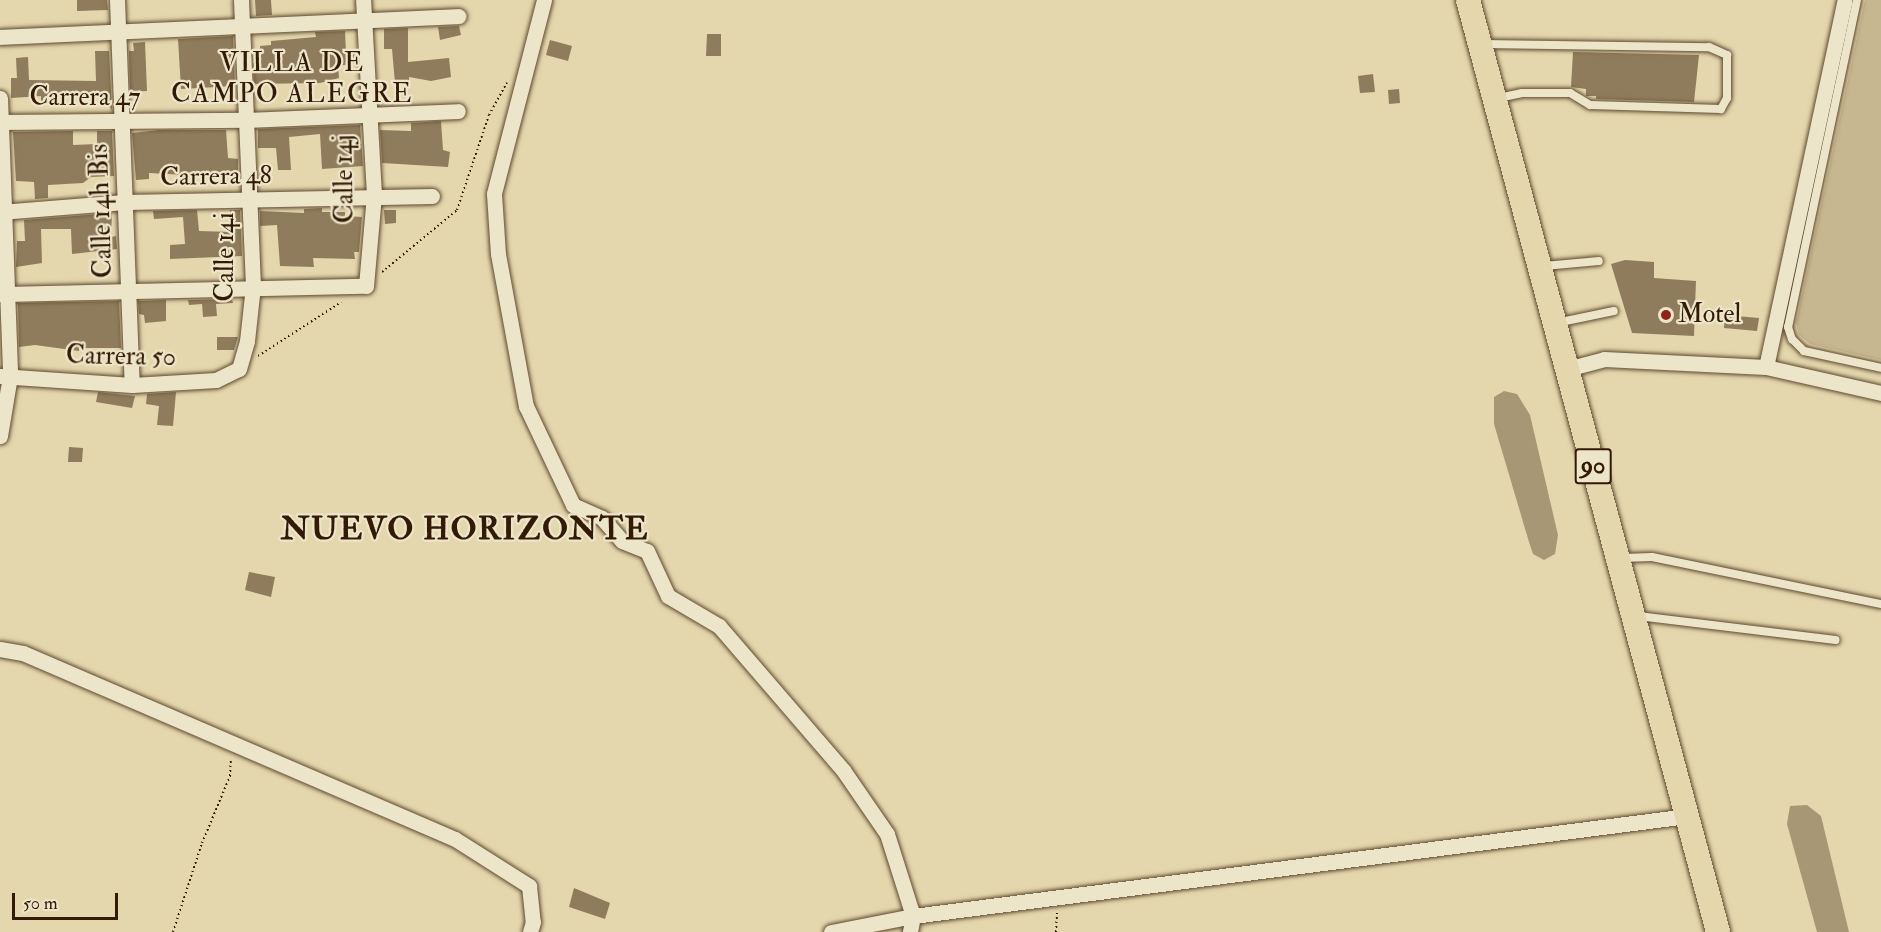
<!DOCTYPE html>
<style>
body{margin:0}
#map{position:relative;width:1881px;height:932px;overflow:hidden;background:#e4d7ad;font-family:"IM FELL Double Pica",serif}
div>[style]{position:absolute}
.green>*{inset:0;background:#c6b790}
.water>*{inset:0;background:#a79774}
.building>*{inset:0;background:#8f7c5c}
.path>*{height:2px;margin-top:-1px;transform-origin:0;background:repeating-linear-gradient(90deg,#321a04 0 1.5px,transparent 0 4.5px)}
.roads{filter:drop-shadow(0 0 2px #5e492e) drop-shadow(0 0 2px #5e492e)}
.service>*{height:8px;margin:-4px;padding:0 4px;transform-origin:4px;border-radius:4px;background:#ede5ca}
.minor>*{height:15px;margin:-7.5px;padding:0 7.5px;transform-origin:7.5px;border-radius:7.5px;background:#ede5ca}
.trunk>*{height:24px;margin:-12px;padding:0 12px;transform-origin:12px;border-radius:12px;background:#e4d7ad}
.dots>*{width:16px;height:16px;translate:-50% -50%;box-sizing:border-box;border:3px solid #ede5ca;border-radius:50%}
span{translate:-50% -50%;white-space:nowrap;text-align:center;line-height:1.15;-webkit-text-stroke:4.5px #ede5ca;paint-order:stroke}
.shield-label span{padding:2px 4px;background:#ede5ca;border:2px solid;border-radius:4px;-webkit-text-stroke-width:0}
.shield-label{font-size:24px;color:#321a04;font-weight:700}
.street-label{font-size:26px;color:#321a04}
.poi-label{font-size:26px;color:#321a04}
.left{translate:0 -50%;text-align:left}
.neighbourhood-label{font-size:27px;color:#321a04;letter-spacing:1.5px}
.district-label{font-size:32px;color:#321a04;font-weight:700;letter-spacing:1.5px}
.scale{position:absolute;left:12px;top:893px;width:106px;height:27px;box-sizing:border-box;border:3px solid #321a04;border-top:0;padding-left:8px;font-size:18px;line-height:21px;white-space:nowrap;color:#321a04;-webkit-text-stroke:4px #ede5ca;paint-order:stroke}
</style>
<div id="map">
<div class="green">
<div style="clip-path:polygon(1865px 0,1881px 0,1881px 360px,1810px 344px,1799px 335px,1796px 323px)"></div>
</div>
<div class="water">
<div style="clip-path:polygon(1504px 391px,1517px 394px,1530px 415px,1558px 535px,1555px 554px,1544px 560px,1533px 554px,1529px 542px,1494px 424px,1494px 397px)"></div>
<div style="clip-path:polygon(1807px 805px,1821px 816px,1849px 932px,1817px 932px,1787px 824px,1790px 806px)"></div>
</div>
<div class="building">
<div style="clip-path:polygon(77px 0,107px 0,108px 10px,77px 11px)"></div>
<div style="clip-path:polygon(255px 0,271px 0,272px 15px,256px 16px)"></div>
<div style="clip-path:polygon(459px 26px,461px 35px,440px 40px,438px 27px)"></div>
<div style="clip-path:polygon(408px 28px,408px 62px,449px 58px,451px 77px,431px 81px,409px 77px,409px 81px,395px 83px,392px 49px,384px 49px,384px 29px)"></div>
<div style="clip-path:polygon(345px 31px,346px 53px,356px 52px,357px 63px,338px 66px,339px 78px,320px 83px,254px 84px,253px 63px,261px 62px,260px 46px,271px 45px,271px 41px,316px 37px,315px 32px)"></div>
<div style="clip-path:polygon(707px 34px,721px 34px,721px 56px,706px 56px)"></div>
<div style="clip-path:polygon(233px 36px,235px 86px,181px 89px,178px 39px)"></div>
<div style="clip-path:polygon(550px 40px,572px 46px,568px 61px,546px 55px)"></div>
<div style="clip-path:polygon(145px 42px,147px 91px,130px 92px,129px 51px,134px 51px,133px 43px)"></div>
<div style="clip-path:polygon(95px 51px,109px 51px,112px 111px,105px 96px,52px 95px,52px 104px,41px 104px,41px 96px,11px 98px,11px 78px,17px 78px,16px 58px,28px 57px,29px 80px,96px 81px)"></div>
<div style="clip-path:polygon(1573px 52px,1699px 55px,1694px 102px,1596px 99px,1596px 96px,1586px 96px,1586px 89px,1571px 87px)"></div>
<div style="clip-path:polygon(1373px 74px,1375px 92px,1360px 93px,1358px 76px)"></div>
<div style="clip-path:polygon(1399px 89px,1400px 103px,1389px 104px,1388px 90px)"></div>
<div style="clip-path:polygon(441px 121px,443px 150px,450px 152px,448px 167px,382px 163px,380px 130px,411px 131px,411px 123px)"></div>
<div style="clip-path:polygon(360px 125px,363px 166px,322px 169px,320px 134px,289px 137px,291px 170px,278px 170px,276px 148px,258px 148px,258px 129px)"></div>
<div style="clip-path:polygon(159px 130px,226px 130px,228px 158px,238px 159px,238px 171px,187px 175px,149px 173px,149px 179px,136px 180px,132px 133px)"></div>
<div style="clip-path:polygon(73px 131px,73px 145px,97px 144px,97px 131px,112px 131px,114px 176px,91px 177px,83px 183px,48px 185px,48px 198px,35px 199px,34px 182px,16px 181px,13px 132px)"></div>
<div style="clip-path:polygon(322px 208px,322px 212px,345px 212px,345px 216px,362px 217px,359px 252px,354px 252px,355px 259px,313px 258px,314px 267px,280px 266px,277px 225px,260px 226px,260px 211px,304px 213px,304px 209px)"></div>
<div style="clip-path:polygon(197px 210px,199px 231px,232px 232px,230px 210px,240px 210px,242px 256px,170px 259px,170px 245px,185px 244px,183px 217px,154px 219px,153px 211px)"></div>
<div style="clip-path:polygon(384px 210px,396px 210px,396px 223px,385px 224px)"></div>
<div style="clip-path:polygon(112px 213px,111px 237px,116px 236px,117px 249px,72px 254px,71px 229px,41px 229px,42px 263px,16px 267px,17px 241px,25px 241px,24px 220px)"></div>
<div style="clip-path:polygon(1625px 260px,1654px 262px,1654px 278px,1696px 281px,1694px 336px,1632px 333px,1611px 264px)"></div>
<div style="clip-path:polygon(232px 299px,233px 303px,216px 304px,217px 316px,203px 317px,202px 304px,189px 305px,188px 300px)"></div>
<div style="clip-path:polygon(166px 300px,166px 321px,145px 323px,144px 315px,139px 314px,138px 301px)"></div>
<div style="clip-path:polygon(119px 301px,121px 348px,79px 348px,79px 351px,35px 345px,19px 347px,18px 303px)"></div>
<div style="clip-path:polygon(1725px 315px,1759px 318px,1757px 331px,1724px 328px)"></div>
<div style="clip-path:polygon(217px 337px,238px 337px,234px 350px,217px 350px)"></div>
<div style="clip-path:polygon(98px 392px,135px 396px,132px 408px,96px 402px)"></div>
<div style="clip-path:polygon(176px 392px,173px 426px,157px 425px,159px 406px,146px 404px,147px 394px)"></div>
<div style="clip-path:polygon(69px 447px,83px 448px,82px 462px,68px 462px)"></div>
<div style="clip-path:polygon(483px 514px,495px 515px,493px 530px,482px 529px)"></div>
<div style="clip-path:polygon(249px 572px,275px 577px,271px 597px,245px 590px)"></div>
<div style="clip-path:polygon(574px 888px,610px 903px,605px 919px,569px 907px)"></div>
</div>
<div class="path">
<div style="left:382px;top:272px;width:97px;rotate:-39.6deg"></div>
<div style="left:457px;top:210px;width:100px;rotate:-71.4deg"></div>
<div style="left:489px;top:115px;width:37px;rotate:-61deg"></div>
<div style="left:258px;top:356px;width:99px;rotate:-33deg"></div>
<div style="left:173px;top:932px;width:94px;rotate:-72deg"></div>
<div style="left:202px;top:843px;width:73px;rotate:-67.3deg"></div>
<div style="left:230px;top:776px;width:17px;rotate:-87deg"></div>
<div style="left:1056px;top:932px;width:19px;rotate:-87deg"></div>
</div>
<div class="roads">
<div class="service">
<div style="left:1857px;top:0;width:334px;rotate:101.9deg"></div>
<div style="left:1788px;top:327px;width:13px;rotate:72deg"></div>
<div style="left:1792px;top:339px;width:17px;rotate:45deg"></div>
<div style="left:1804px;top:351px;width:79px;rotate:12.4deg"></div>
<div style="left:1483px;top:44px;width:226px;rotate:0.8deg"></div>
<div style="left:1709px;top:47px;width:20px;rotate:24deg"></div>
<div style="left:1727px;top:55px;width:43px;rotate:90deg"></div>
<div style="left:1727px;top:98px;width:13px;rotate:119deg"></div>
<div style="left:1721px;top:109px;width:131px;rotate:-178.3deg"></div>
<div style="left:1590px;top:105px;width:23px;rotate:-149deg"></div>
<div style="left:1570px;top:93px;width:48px;rotate:180deg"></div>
<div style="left:1522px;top:93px;width:24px;rotate:168deg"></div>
<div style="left:1544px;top:266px;width:55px;rotate:-5.2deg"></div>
<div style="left:1556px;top:323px;width:59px;rotate:-11.7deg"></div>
<div style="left:1622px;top:558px;width:30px;rotate:-2deg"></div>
<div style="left:1652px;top:557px;width:234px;rotate:11.6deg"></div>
<div style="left:1638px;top:616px;width:199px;rotate:6.9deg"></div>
</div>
<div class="minor">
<div style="left:117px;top:0;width:385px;rotate:87.8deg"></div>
<div style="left:544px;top:0;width:200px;rotate:104.5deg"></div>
<div style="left:494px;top:194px;width:60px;rotate:86.2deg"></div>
<div style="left:498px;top:254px;width:155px;rotate:79.6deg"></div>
<div style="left:526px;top:406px;width:110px;rotate:64.6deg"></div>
<div style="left:573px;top:505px;width:32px;rotate:24deg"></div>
<div style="left:602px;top:518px;width:30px;rotate:49deg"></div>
<div style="left:622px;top:541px;width:27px;rotate:22deg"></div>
<div style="left:647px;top:551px;width:50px;rotate:65deg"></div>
<div style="left:668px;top:596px;width:59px;rotate:30.5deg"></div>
<div style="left:719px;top:626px;width:190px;rotate:49.3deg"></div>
<div style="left:843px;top:770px;width:78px;rotate:55.5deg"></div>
<div style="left:887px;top:834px;width:86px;rotate:72.4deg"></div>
<div style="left:913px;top:916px;width:16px;rotate:101deg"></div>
<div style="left:0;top:37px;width:459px;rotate:-2.6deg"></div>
<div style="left:0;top:98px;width:278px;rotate:87.9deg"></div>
<div style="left:10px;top:376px;width:61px;rotate:99.5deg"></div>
<div style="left:0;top:122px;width:246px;rotate:-0.5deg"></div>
<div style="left:246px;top:120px;width:212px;rotate:-2.4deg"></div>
<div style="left:0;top:212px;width:125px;rotate:-4.6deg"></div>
<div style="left:125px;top:202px;width:307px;rotate:-1.1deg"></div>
<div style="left:0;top:294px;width:366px;rotate:-1.3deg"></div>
<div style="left:366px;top:286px;width:91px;rotate:-85deg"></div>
<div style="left:374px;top:195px;width:195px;rotate:-93.2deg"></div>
<div style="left:1766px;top:367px;width:375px;rotate:-77.9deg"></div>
<div style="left:1567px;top:369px;width:38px;rotate:-15deg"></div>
<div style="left:1604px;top:359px;width:162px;rotate:2.8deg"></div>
<div style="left:1766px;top:367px;width:118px;rotate:12.7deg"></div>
<div style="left:0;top:376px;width:132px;rotate:3.9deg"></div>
<div style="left:132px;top:385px;width:84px;rotate:-3.4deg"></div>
<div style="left:216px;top:380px;width:25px;rotate:-26deg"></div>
<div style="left:239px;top:369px;width:29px;rotate:-74deg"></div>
<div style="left:247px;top:341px;width:55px;rotate:-83.8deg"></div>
<div style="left:253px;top:286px;width:286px;rotate:-92.4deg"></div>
<div style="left:0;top:649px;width:23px;rotate:10deg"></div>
<div style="left:23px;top:653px;width:470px;rotate:23.3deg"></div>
<div style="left:455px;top:839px;width:88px;rotate:32.4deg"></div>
<div style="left:529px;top:886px;width:36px;rotate:84deg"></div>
<div style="left:533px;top:922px;width:10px;rotate:107deg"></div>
<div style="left:831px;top:932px;width:84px;rotate:-11deg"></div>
<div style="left:913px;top:916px;width:780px;rotate:-7.36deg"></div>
</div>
<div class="trunk">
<div style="left:1468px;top:0;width:965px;rotate:74.98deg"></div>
</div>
</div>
<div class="dots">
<div style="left:1666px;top:315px;background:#8f2418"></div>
</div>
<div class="shield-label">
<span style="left:1593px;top:466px">90</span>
</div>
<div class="street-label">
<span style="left:85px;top:98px">Carrera 47</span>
<span style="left:216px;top:177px;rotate:-1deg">Carrera 48</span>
<span style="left:345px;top:179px;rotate:-91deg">Calle 14j</span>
<span style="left:102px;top:211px;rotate:-92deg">Calle 14h Bis</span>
<span style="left:226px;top:257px;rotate:-90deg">Calle 14i</span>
<span style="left:121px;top:357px;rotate:1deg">Carrera 50</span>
</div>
<div class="poi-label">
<span class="left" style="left:1678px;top:315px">Motel</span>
</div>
<div class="neighbourhood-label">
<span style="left:292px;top:78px">VILLA DE<br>CAMPO ALEGRE</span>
</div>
<div class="district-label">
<span style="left:465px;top:529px">NUEVO HORIZONTE</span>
</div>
<div class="scale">50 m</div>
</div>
